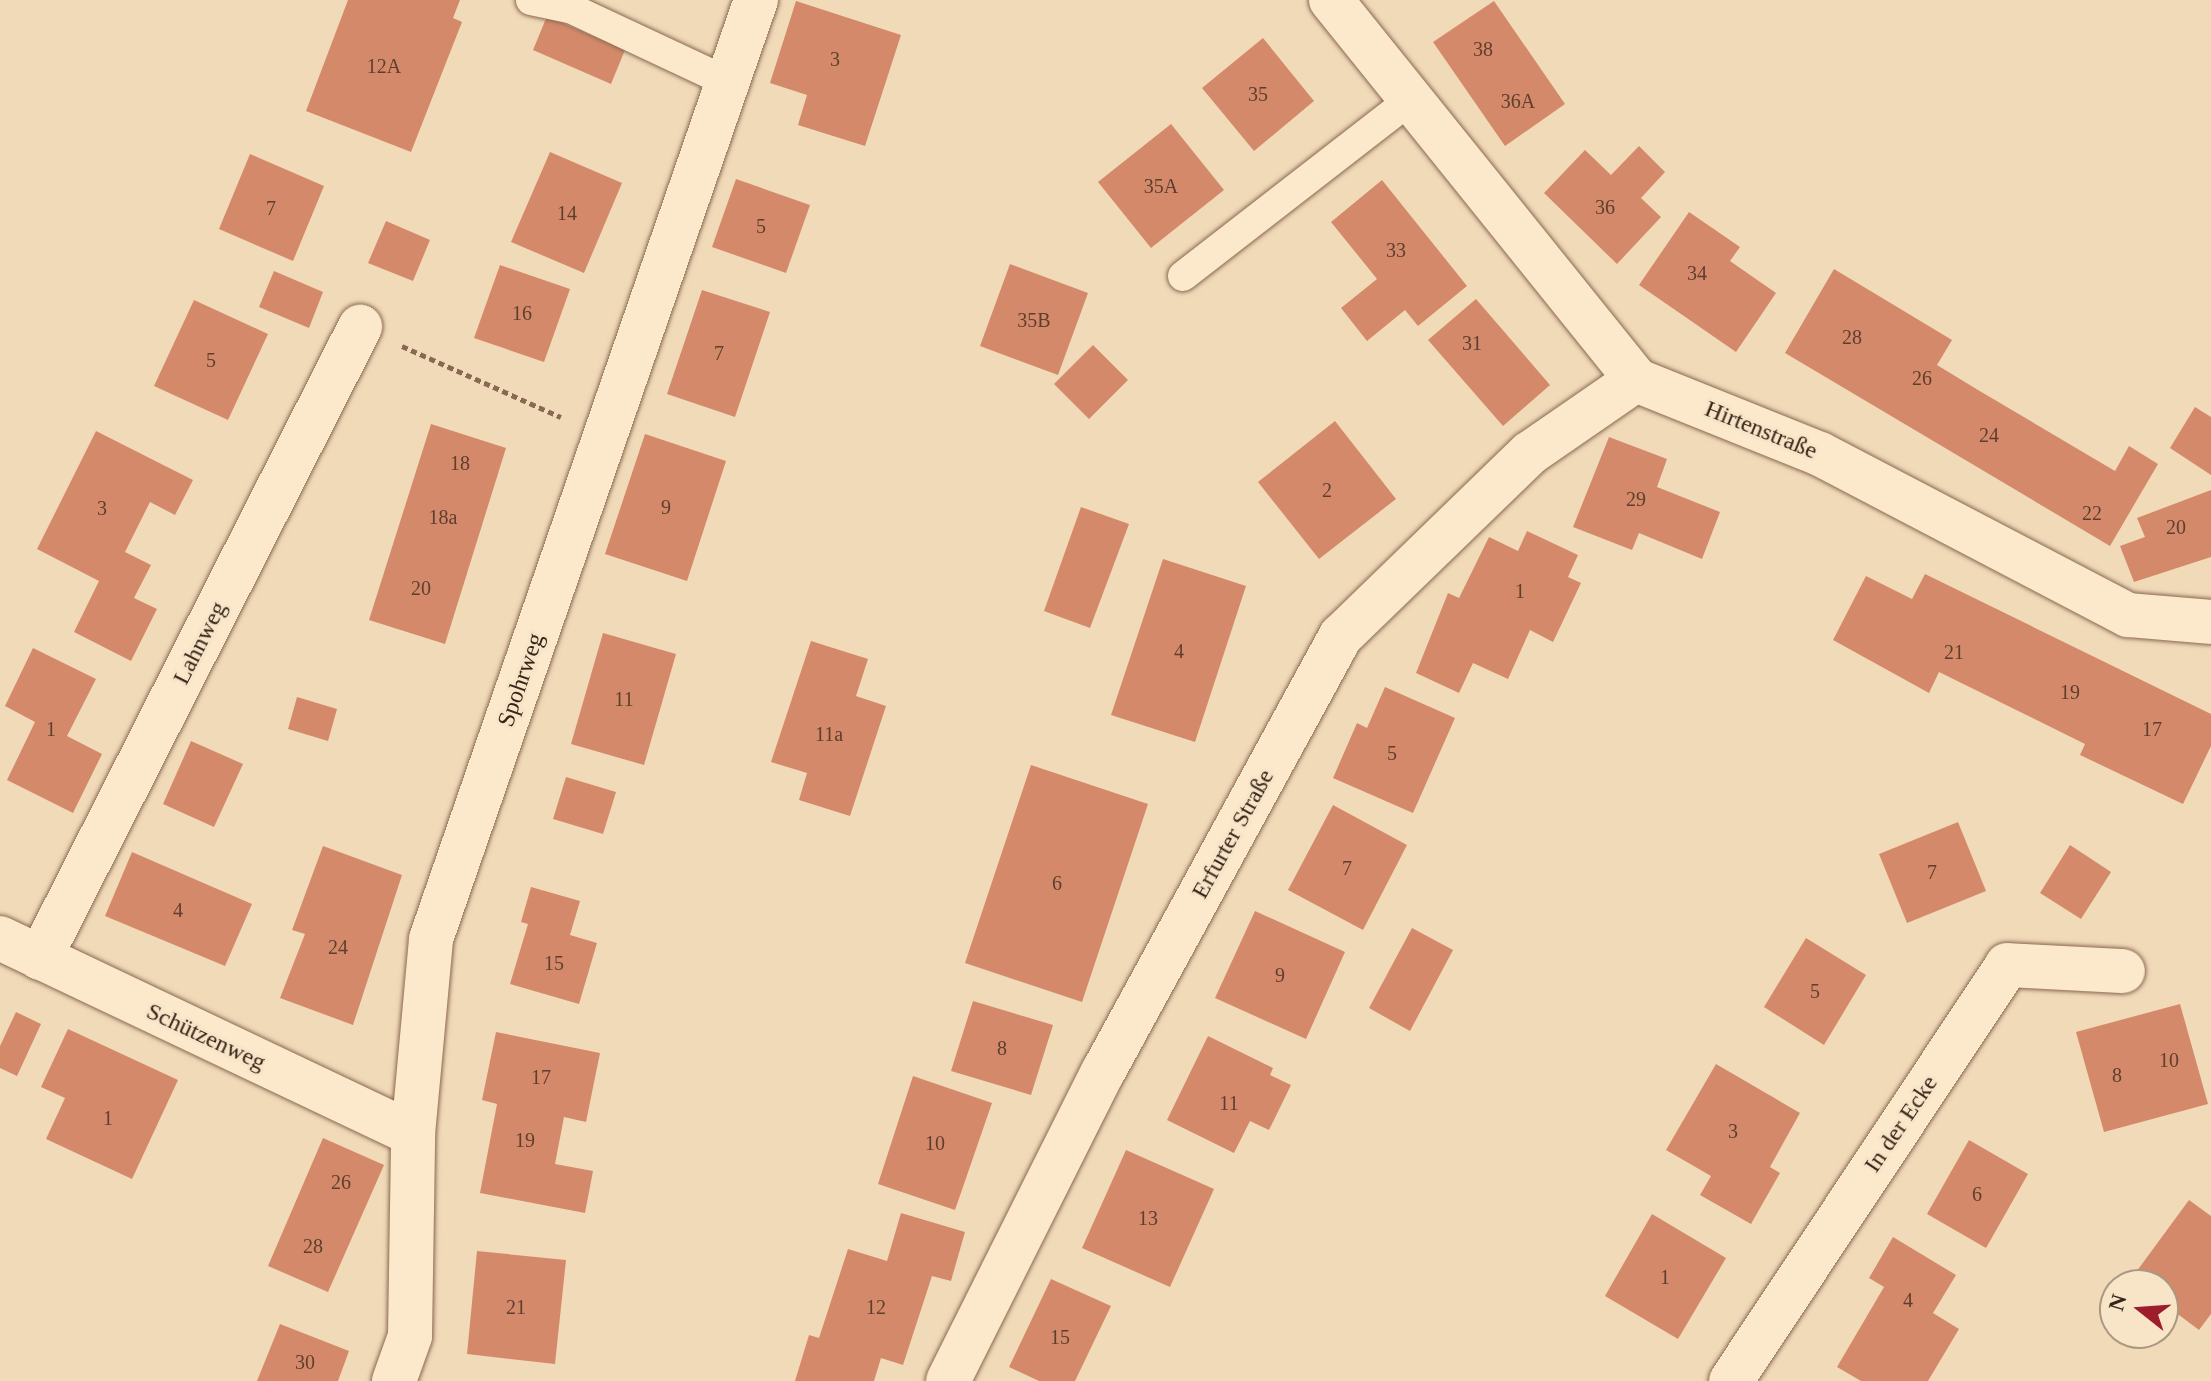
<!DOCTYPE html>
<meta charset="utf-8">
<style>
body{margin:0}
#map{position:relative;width:2211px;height:1381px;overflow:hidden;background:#f1dab8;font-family:"Times New Roman",serif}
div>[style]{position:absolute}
.building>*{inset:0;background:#d48a6a}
.path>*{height:5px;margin-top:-2.5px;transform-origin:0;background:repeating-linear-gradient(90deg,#896952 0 6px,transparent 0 10px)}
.roads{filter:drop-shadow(0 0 2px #896952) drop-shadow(0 0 2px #896952)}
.lane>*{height:30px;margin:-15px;padding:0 15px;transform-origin:15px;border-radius:15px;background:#fce8cb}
.street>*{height:44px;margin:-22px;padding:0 22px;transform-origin:22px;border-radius:22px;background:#fce8cb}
span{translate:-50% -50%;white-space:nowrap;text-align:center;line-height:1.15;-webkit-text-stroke:6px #f8e5c8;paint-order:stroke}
.number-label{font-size:20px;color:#5e3e2d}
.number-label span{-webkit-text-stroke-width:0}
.street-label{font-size:24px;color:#362419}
.north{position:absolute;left:2099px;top:1269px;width:80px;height:80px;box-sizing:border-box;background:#f8e5c8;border:2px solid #aa9882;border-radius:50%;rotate:287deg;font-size:22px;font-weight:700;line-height:32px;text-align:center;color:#362419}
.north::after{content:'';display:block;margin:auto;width:28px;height:36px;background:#9d1d2c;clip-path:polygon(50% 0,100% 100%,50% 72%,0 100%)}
</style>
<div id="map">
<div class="building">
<div style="clip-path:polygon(348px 0,460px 0,453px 18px,462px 22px,411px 152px,306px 111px)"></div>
<div style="clip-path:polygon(796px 1px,901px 35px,865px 146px,798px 125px,807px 95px,770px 83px)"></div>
<div style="clip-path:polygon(1494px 1px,1565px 104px,1505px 146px,1433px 42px)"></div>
<div style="clip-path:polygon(547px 16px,625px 50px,611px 84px,533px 50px)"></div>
<div style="clip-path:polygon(1263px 38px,1314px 101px,1254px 151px,1202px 88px)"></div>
<div style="clip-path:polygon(1171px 124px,1224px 190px,1151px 248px,1098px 182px)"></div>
<div style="clip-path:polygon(1639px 146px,1665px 172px,1641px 198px,1661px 217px,1617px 264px,1544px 193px,1585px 150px,1611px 175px)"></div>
<div style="clip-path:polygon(550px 152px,622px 183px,584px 273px,511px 242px)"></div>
<div style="clip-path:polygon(250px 154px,324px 186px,293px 261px,219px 229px)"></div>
<div style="clip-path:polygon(736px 179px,810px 205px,786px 273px,712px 247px)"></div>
<div style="clip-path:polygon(1382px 180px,1467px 286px,1418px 326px,1405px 310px,1367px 341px,1341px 308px,1377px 279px,1331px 222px)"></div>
<div style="clip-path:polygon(1689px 212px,1740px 247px,1730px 261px,1776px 293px,1736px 352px,1639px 285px)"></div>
<div style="clip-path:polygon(386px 221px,430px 240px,413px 281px,368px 263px)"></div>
<div style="clip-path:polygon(1010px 264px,1088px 293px,1058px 375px,980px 346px)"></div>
<div style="clip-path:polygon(500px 265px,570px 289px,544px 362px,474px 338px)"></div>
<div style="clip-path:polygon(1834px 269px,1952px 340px,1937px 365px,1978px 390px,2115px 471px,2129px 446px,2158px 464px,2110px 546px,1785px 353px)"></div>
<div style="clip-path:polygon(274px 271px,323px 292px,309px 328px,259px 307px)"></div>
<div style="clip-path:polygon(702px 290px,770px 312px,735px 417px,667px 394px)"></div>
<div style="clip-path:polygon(1476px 299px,1550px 385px,1503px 426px,1428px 340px)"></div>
<div style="clip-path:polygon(194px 300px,268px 334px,228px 420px,154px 386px)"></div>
<div style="clip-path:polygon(1093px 345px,1128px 380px,1089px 419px,1054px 384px)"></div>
<div style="clip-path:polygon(2195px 407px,2211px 417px,2211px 475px,2170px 448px)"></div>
<div style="clip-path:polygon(1335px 421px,1396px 499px,1319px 559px,1258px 482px)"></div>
<div style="clip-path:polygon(431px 424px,506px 448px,445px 644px,369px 620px)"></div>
<div style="clip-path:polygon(96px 431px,193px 480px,175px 515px,150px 502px,125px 552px,151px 565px,134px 598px,157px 609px,131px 661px,74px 632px,99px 581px,37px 549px)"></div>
<div style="clip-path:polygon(645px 434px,726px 461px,687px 581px,605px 554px)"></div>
<div style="clip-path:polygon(1609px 437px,1667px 459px,1657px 487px,1720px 512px,1702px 559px,1639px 533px,1632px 550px,1573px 527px)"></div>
<div style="clip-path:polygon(2211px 490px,2211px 557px,2134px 582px,2120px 546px,2145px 537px,2137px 518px)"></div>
<div style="clip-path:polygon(1081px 507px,1129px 524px,1090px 628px,1044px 611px)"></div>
<div style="clip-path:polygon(1527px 531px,1578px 555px,1568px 577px,1581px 583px,1553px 642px,1530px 630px,1508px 679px,1473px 663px,1459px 693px,1416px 673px,1448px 593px,1459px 598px,1489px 537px,1518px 551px)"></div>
<div style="clip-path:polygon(1163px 559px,1246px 586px,1195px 742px,1111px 715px)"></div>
<div style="clip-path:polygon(1925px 574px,2211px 714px,2211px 746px,2183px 804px,2080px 755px,2085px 744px,1939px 672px,1929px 693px,1833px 640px,1866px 576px,1912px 599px)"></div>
<div style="clip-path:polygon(603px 633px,676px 654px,644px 765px,571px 744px)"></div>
<div style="clip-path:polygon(811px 641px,868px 659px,856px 696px,886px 706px,850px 816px,799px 800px,807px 773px,771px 762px)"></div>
<div style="clip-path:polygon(33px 648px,96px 679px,67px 736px,102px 754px,73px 813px,7px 780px,35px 722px,5px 706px)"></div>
<div style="clip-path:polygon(1385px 687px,1455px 718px,1413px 813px,1333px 778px,1357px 723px,1367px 728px)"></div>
<div style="clip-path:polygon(297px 697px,337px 709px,328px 741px,288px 729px)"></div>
<div style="clip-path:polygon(191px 741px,243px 764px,214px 827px,163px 804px)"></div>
<div style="clip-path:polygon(1031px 765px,1148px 804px,1082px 1002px,965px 963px)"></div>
<div style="clip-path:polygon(566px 777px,616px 792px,603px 834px,553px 819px)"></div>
<div style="clip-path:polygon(1333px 805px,1407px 845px,1363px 930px,1288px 890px)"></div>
<div style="clip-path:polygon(1958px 822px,1986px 891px,1907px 923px,1879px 854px)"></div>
<div style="clip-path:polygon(2070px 845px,2111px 872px,2081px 919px,2040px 893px)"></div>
<div style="clip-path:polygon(323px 846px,402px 875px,353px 1025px,280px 998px,305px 934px,292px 930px)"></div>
<div style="clip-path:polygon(132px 852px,252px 904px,225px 966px,105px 916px)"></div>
<div style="clip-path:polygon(531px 887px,580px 901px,570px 935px,597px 943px,579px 1004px,510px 984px,528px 924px,521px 922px)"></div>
<div style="clip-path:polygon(1255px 911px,1345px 952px,1306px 1039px,1215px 998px)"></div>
<div style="clip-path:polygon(1412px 928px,1453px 950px,1410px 1031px,1369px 1008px)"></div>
<div style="clip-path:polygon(1806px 938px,1866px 975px,1824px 1045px,1764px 1007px)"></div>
<div style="clip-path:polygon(973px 1001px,1053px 1025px,1031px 1095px,951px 1071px)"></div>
<div style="clip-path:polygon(2180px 1004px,2208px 1104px,2104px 1132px,2076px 1032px)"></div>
<div style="clip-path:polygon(16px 1012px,41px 1024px,17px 1076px,0 1068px,0 1046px)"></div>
<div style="clip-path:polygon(68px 1029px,178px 1080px,132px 1179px,46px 1139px,65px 1098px,41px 1087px)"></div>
<div style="clip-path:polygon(496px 1032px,600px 1053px,586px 1122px,564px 1117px,555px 1164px,593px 1171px,585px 1213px,480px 1193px,497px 1104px,482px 1100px)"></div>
<div style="clip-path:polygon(1208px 1036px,1273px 1068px,1270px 1075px,1291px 1085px,1269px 1130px,1250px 1121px,1234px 1153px,1167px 1120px)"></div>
<div style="clip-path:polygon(1716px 1064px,1800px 1113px,1770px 1167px,1780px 1173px,1751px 1224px,1700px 1195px,1711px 1176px,1666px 1150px)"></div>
<div style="clip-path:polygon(913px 1076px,992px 1103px,955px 1210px,878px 1184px)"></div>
<div style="clip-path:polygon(323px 1138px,384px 1165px,328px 1292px,268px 1266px)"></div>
<div style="clip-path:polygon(1969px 1140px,2028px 1174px,1986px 1248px,1927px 1214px)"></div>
<div style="clip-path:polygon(1126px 1150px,1214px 1189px,1170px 1287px,1082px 1248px)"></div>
<div style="clip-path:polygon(2189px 1200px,2211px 1216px,2211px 1314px,2199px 1330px,2163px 1303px,2163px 1285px,2138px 1285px,2131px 1279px)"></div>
<div style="clip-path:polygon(901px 1213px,965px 1232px,951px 1281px,932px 1276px,903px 1365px,881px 1358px,874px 1381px,795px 1381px,809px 1335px,819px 1338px,848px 1249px,887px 1261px)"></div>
<div style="clip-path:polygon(1652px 1214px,1726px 1258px,1678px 1339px,1605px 1296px)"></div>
<div style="clip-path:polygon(1893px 1237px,1956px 1275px,1933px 1313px,1959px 1329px,1928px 1381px,1861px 1381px,1837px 1367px,1884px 1287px,1869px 1278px)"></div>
<div style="clip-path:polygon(477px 1251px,566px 1260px,555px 1364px,467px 1354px)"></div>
<div style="clip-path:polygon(1051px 1279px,1111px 1306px,1075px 1381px,1039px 1381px,1009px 1367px)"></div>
<div style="clip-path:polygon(280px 1324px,349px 1351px,338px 1381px,257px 1381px)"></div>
</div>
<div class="path">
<div style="left:402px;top:346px;width:174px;rotate:24.1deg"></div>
</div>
<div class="roads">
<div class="lane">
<div style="left:531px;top:0;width:40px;rotate:12deg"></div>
<div style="left:570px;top:8px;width:174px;rotate:25.1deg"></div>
<div style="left:1183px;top:276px;width:289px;rotate:-37.8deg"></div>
</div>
<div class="street">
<div style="left:1331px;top:0;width:487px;rotate:51.2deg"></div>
<div style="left:1636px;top:380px;width:198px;rotate:21.9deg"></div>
<div style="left:1820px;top:454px;width:348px;rotate:27.6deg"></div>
<div style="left:2128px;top:615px;width:83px;rotate:4.8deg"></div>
<div style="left:0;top:938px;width:457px;rotate:25.4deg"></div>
<div style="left:40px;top:958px;width:708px;rotate:-63.11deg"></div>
<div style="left:394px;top:1381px;width:48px;rotate:-70.4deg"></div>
<div style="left:410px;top:1336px;width:202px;rotate:-89.1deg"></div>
<div style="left:413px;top:1134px;width:196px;rotate:-84.7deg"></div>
<div style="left:431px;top:939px;width:994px;rotate:-70.91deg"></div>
<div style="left:948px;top:1381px;width:346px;rotate:-63.4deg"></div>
<div style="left:1103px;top:1072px;width:497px;rotate:-61.4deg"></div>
<div style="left:1341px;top:636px;width:263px;rotate:-44.1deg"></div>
<div style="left:1530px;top:453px;width:129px;rotate:-34.6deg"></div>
<div style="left:1731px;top:1381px;width:499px;rotate:-56.4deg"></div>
<div style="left:2007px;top:965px;width:116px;rotate:3deg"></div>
</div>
</div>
<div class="number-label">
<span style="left:1483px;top:49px">38</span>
<span style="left:835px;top:59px">3</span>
<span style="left:384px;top:66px">12A</span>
<span style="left:1258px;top:94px">35</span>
<span style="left:1518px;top:101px">36A</span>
<span style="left:1161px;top:186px">35A</span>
<span style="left:1605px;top:207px">36</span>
<span style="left:271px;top:208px">7</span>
<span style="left:567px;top:213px">14</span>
<span style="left:761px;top:226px">5</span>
<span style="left:1396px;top:250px">33</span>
<span style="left:1697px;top:273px">34</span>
<span style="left:522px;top:313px">16</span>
<span style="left:1034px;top:320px">35B</span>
<span style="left:1852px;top:337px">28</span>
<span style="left:1472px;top:343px">31</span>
<span style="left:719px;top:353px">7</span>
<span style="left:211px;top:360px">5</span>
<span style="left:1922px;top:378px">26</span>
<span style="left:1989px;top:435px">24</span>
<span style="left:460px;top:463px">18</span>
<span style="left:1327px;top:490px">2</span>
<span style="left:1636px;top:499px">29</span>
<span style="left:666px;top:507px">9</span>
<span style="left:102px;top:508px">3</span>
<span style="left:2092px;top:513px">22</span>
<span style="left:443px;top:517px">18a</span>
<span style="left:2176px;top:527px">20</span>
<span style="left:421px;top:588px">20</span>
<span style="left:1520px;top:591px">1</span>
<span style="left:1179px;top:651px">4</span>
<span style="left:1954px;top:652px">21</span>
<span style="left:2070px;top:692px">19</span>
<span style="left:624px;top:699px">11</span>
<span style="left:51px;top:729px">1</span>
<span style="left:2152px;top:729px">17</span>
<span style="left:829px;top:734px">11a</span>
<span style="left:1392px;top:753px">5</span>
<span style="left:1347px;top:868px">7</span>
<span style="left:1932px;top:872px">7</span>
<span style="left:1057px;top:883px">6</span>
<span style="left:178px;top:910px">4</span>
<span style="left:338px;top:947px">24</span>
<span style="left:554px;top:963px">15</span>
<span style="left:1280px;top:975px">9</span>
<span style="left:1815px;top:991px">5</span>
<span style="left:1002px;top:1048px">8</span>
<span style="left:2169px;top:1060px">10</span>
<span style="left:2117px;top:1075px">8</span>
<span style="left:541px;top:1077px">17</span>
<span style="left:1229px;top:1103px">11</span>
<span style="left:108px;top:1118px">1</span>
<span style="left:1733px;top:1131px">3</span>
<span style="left:525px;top:1140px">19</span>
<span style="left:935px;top:1143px">10</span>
<span style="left:341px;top:1182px">26</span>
<span style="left:1977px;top:1194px">6</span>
<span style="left:1148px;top:1218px">13</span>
<span style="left:313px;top:1246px">28</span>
<span style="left:1665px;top:1277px">1</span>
<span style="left:1908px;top:1300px">4</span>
<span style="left:516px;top:1307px">21</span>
<span style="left:876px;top:1307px">12</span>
<span style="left:1060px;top:1337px">15</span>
<span style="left:305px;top:1362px">30</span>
</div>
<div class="street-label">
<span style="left:1761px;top:430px;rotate:22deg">Hirtenstraße</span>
<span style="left:200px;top:643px;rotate:-63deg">Lahnweg</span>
<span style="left:521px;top:680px;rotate:-71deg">Spohrweg</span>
<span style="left:1233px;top:834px;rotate:-61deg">Erfurter Straße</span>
<span style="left:206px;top:1037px;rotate:25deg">Schützenweg</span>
<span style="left:1901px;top:1124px;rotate:-56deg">In der Ecke</span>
</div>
<div class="north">N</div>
</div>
